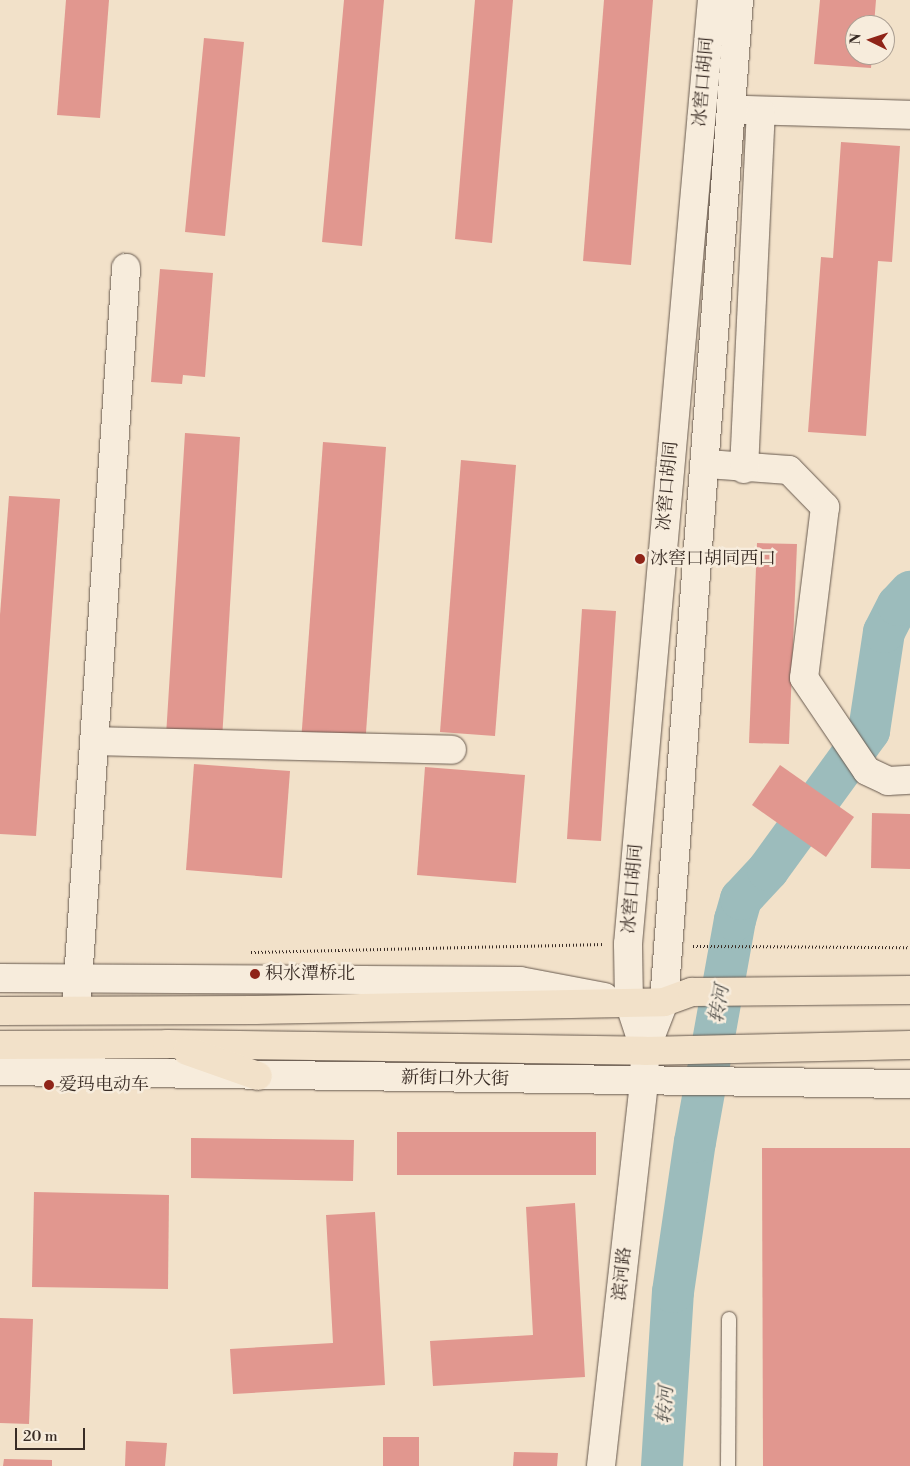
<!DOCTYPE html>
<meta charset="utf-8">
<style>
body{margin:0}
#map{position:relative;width:910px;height:1466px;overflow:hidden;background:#f2e1c9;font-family:"Libre Bodoni","Noto Serif SC",serif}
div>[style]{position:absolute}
.river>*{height:42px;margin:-21px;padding:0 21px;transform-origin:21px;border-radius:21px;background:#9cbcbc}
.building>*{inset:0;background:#e1978f}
.path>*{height:3px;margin-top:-1.5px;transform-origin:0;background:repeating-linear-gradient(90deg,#392c25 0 1px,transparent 0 3.5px)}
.roads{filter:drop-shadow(0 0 1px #67594e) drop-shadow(0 0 1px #67594e)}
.lane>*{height:14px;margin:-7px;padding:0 7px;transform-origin:7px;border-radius:7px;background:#f7ecdc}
.street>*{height:28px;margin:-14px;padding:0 14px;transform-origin:14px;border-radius:14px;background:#f7ecdc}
.secondary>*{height:28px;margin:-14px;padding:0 14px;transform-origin:14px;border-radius:14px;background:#f7ecdc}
.primary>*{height:28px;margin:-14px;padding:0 14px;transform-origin:14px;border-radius:14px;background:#f2e1c9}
.dots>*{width:14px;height:14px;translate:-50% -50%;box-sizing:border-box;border:2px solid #f7ecdc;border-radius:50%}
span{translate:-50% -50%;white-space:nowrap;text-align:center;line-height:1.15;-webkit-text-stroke:5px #f7ecdc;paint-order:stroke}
.street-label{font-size:18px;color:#392c25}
.poi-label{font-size:18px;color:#392c25}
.left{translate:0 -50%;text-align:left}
.water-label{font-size:19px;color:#52504b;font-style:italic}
.north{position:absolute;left:845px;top:15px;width:50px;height:50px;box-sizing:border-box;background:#f7ecdc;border:1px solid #ab9f93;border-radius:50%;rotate:274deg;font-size:14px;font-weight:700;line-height:20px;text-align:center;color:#392c25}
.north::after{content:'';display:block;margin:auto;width:18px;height:22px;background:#8f2418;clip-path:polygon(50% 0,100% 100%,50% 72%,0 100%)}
.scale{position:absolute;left:15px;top:1428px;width:70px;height:22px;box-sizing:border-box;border:2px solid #392c25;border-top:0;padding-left:6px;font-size:15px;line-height:18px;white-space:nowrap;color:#392c25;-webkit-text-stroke:4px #f7ecdc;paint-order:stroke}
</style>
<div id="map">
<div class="river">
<div style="left:662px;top:1466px;width:174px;rotate:-86.4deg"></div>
<div style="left:673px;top:1292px;width:152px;rotate:-81.7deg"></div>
<div style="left:695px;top:1142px;width:226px;rotate:-79.8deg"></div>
<div style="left:735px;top:920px;width:22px;rotate:-74deg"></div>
<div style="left:741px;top:899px;width:40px;rotate:-47deg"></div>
<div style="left:768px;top:870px;width:172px;rotate:-54deg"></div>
<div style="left:869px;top:731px;width:100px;rotate:-81.4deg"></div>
<div style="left:884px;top:632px;width:30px;rotate:-63deg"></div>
<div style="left:898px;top:605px;width:18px;rotate:-47deg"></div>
</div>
<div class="building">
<div style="clip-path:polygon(66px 0,109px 0,100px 118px,57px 115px)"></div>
<div style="clip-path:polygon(344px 0,384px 0,362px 246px,322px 242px)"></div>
<div style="clip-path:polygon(475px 0,513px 0,492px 243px,455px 239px)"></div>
<div style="clip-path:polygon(604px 0,653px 0,631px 265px,583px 261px)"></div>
<div style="clip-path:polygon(820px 0,876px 0,874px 25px,855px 25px,855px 55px,872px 55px,871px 68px,814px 64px)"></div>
<div style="clip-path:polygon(204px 38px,244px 42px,225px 236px,185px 232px)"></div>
<div style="clip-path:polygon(841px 142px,900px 146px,892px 262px,878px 261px,866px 436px,808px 432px,821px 257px,833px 258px)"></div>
<div style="clip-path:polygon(160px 269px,213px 273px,205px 377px,183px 375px,182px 384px,151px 382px)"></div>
<div style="clip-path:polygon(185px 433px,240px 437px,222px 740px,166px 736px)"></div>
<div style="clip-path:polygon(323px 442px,386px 447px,365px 747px,301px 742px)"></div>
<div style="clip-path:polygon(461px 460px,516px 465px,495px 736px,440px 732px)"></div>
<div style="clip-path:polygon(9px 496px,60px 499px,36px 836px,0 834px,0 615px)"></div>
<div style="clip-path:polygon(757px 543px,797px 544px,789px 744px,749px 743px)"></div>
<div style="clip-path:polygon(582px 609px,616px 611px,601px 841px,567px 839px)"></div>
<div style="clip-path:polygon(194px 764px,290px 771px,282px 878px,186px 870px)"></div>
<div style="clip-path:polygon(780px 765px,854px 817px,826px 857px,752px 805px)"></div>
<div style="clip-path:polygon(425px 767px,525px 775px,516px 883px,417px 875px)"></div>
<div style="clip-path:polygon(872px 813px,910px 814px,910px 869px,871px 868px)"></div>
<div style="clip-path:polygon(397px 1132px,596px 1132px,596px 1175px,397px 1175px)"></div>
<div style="clip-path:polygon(191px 1138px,354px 1140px,353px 1181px,191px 1178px)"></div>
<div style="clip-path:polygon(762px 1148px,910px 1148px,910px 1466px,763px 1466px)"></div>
<div style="clip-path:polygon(34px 1192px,169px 1195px,168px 1289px,32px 1287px)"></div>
<div style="clip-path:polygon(575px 1203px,585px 1377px,433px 1386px,430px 1341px,533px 1335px,526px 1207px)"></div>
<div style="clip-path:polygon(375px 1212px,385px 1385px,233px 1394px,230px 1349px,333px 1343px,326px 1215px)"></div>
<div style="clip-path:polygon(0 1318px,33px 1319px,29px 1424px,0 1423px)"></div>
<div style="clip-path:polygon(383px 1437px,419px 1437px,419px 1466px,383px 1466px)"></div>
<div style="clip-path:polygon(126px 1441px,167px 1443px,165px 1466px,125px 1466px)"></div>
<div style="clip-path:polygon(514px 1452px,558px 1453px,557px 1466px,513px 1466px)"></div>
<div style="clip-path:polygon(4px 1459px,52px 1460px,52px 1466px,3px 1466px)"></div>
</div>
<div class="path">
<div style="left:693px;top:946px;width:217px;rotate:0.3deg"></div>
<div style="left:251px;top:952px;width:353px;rotate:-1.3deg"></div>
</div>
<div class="roads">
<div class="lane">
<div style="left:728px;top:1466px;width:147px;rotate:-89.6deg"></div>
</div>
<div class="street">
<div style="left:744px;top:110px;width:166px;rotate:1.7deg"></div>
<div style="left:707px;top:464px;width:82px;rotate:4.2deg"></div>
<div style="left:789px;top:470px;width:52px;rotate:45.8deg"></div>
<div style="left:825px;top:507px;width:172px;rotate:97deg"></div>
<div style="left:804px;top:678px;width:112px;rotate:55.9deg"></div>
<div style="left:867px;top:771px;width:23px;rotate:25deg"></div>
<div style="left:888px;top:781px;width:22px;rotate:-3deg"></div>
<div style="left:744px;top:469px;width:357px;rotate:-87.3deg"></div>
<div style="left:95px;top:741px;width:357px;rotate:1.4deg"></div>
<div style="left:76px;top:1010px;width:744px;rotate:-86.14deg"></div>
<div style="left:601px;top:1466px;width:386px;rotate:-83.6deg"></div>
</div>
<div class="secondary">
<div style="left:0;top:978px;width:520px;rotate:0.33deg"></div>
<div style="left:520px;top:981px;width:86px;rotate:10.7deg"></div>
<div style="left:645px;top:1051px;width:52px;rotate:-108.1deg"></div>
<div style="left:629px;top:1002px;width:58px;rotate:-91deg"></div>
<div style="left:628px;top:944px;width:948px;rotate:-84.92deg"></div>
<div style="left:0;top:1071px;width:910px;rotate:0.82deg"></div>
<div style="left:644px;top:1082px;width:31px;rotate:-88deg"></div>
<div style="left:645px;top:1051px;width:53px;rotate:-68.8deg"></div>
<div style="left:664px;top:1002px;width:1005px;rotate:-85.72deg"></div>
</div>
<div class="primary">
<div style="left:0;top:1011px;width:255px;rotate:-0.2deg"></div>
<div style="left:255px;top:1010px;width:409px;rotate:-1.1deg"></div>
<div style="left:664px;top:1002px;width:30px;rotate:-20deg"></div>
<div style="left:692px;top:992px;width:218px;rotate:-0.5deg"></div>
<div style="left:0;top:1045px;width:167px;rotate:-0.3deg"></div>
<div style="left:167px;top:1044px;width:478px;rotate:0.8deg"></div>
<div style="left:645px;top:1051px;width:265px;rotate:-1.3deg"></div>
<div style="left:187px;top:1051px;width:75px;rotate:19.4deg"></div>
</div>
</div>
<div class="dots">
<div style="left:640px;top:559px;background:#8f2418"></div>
<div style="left:255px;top:974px;background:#8f2418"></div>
<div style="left:49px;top:1085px;background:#8f2418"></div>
</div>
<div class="street-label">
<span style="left:704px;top:82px;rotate:-85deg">冰窖口胡同</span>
<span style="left:668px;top:486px;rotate:-85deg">冰窖口胡同</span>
<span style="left:633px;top:889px;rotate:-85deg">冰窖口胡同</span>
<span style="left:455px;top:1079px;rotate:1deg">新街口外大街</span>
<span style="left:623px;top:1274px;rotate:-84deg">滨河路</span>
</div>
<div class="poi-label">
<span class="left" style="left:650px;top:559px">冰窖口胡同西口</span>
<span class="left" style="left:265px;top:974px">积水潭桥北</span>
<span class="left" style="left:59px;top:1085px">爱玛电动车</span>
</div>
<div class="water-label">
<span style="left:720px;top:1004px;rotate:-80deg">转河</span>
<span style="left:666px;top:1405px;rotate:-86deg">转河</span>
</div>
<div class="north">N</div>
<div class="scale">20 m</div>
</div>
